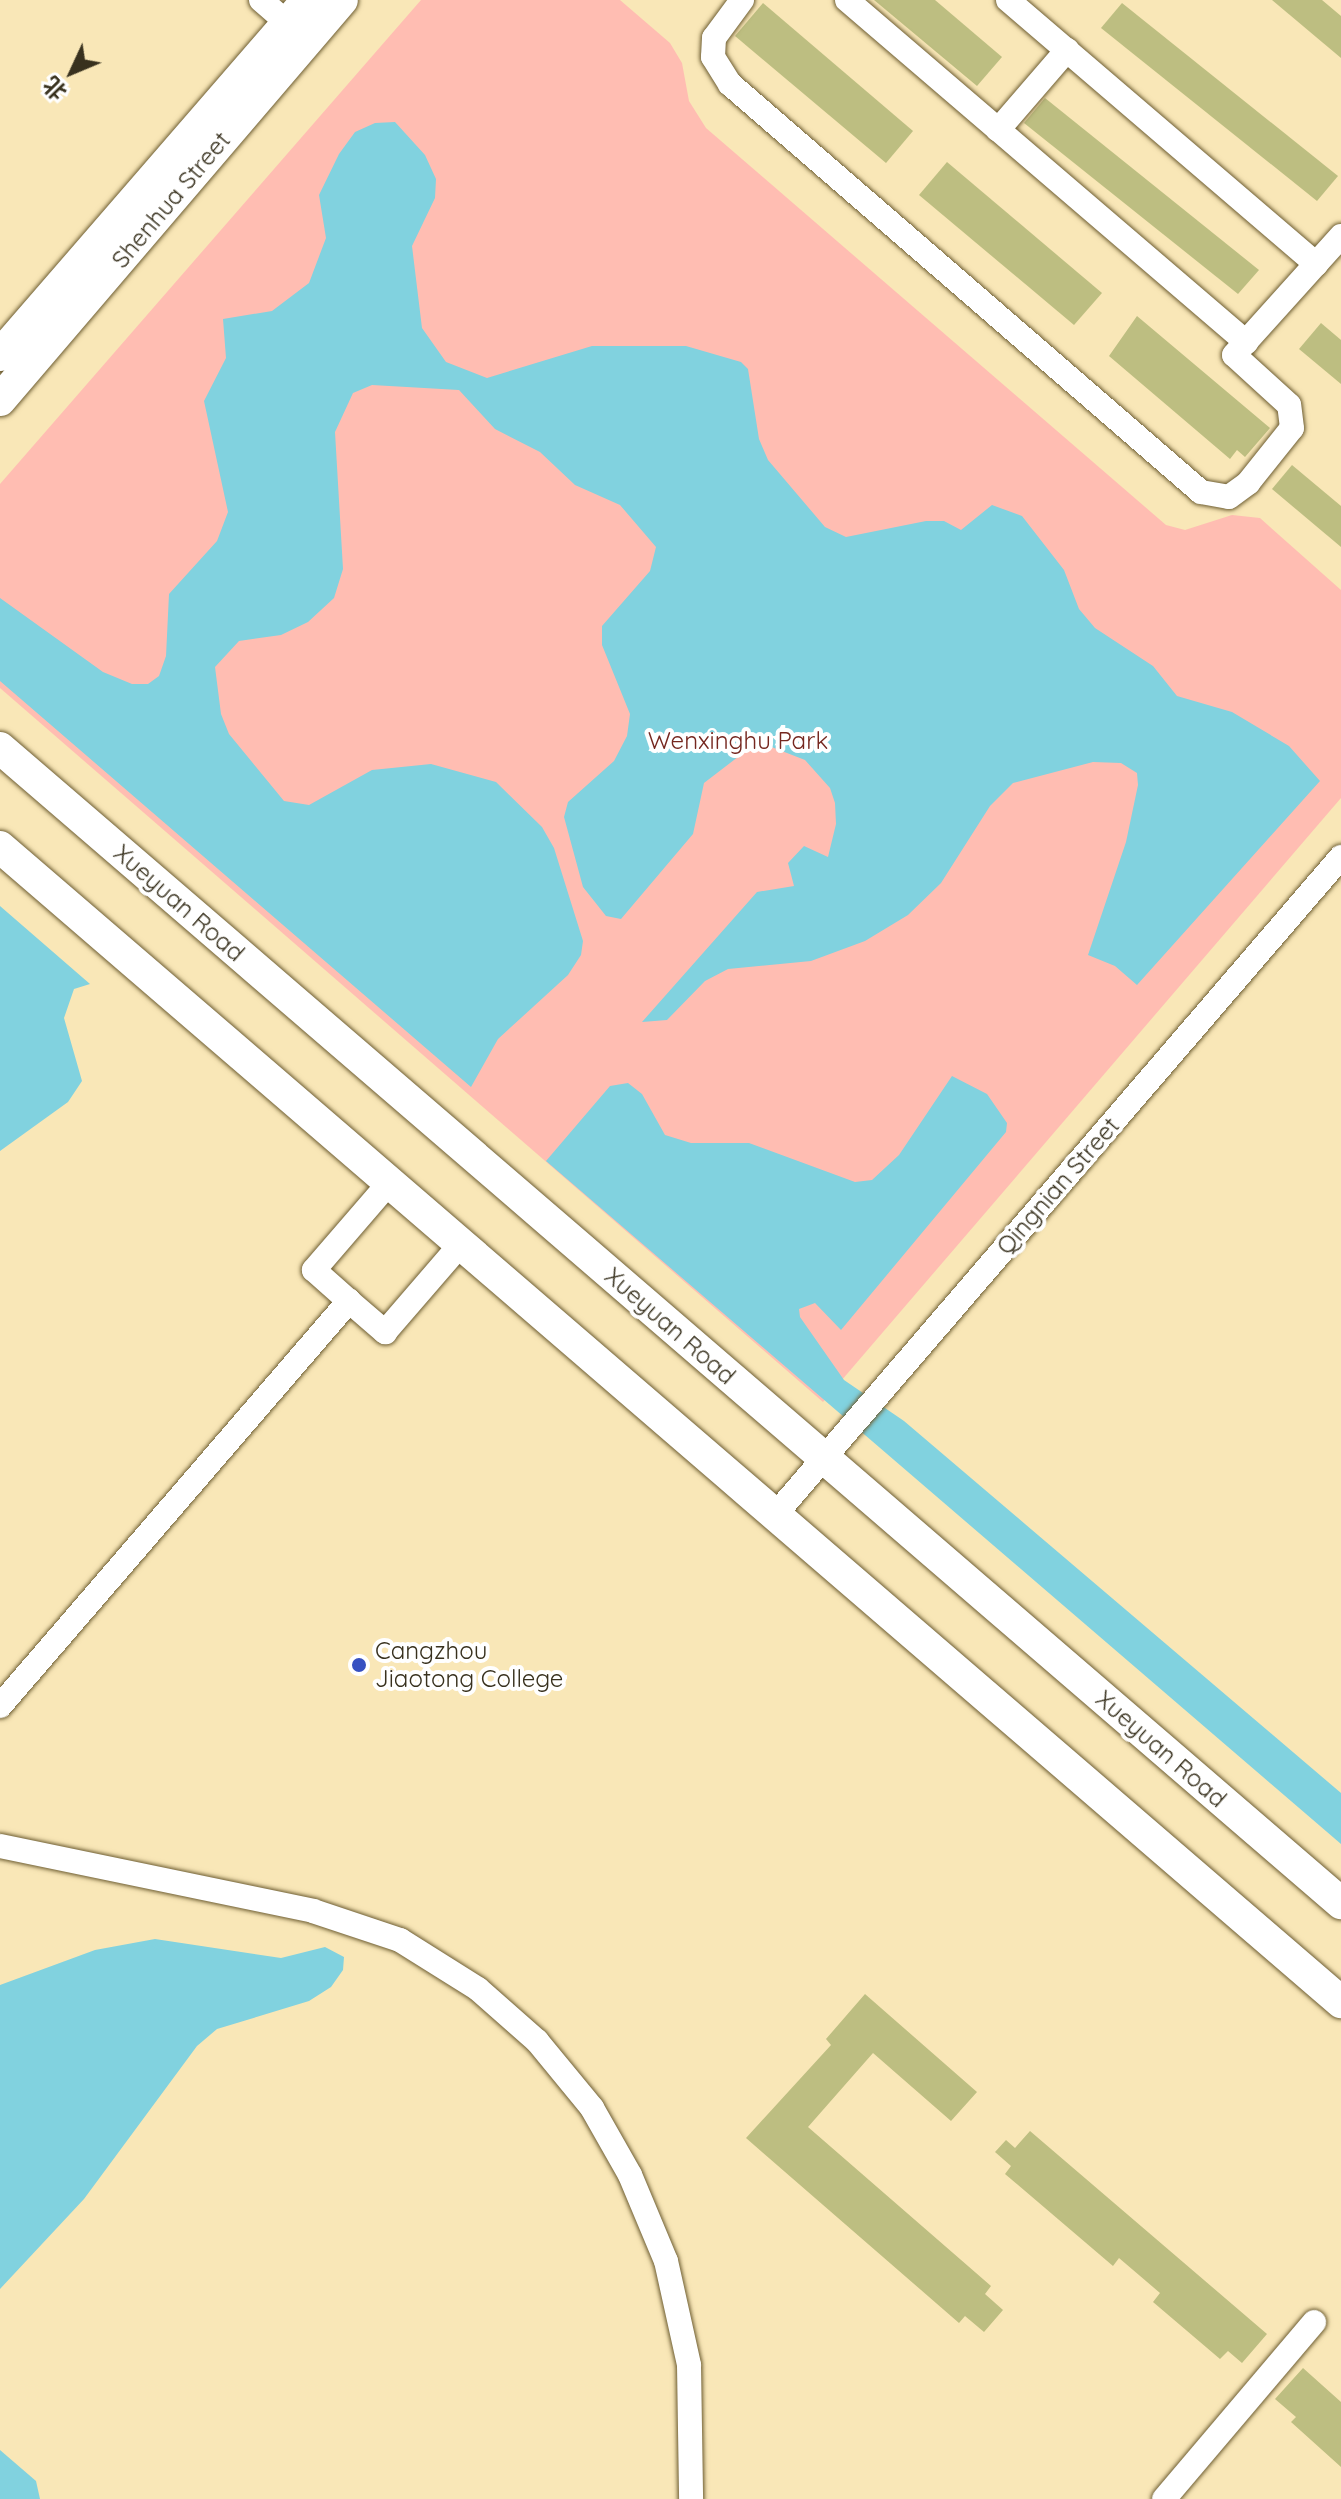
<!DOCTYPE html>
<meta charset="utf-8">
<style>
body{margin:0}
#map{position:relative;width:1341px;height:2499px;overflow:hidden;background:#f9e7b7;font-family:Quicksand,"Noto Sans SC",sans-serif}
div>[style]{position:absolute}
.green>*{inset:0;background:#ffbdb2}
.water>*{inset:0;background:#81d2df}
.building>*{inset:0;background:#bdbe81}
.roads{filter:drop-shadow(0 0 2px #6e5e33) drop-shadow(0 0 2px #6e5e33)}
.minor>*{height:24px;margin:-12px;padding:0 12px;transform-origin:12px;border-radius:12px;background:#fff}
.major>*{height:32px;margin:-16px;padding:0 16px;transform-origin:16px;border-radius:16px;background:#fff}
.dots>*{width:22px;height:22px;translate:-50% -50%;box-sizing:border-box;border:4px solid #fff;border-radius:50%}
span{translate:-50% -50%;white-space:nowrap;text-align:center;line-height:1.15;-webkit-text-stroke:8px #fff;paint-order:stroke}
.street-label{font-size:24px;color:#38311e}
.park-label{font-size:24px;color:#75271f}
.poi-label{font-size:24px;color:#38311e}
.left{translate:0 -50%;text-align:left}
.north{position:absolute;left:32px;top:32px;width:80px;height:80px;-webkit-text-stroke:6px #fff;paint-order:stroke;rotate:226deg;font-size:22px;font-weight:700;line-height:32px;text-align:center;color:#38311e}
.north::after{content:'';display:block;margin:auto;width:28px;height:36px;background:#38311e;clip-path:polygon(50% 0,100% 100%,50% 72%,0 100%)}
</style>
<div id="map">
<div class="green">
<div style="clip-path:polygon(421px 0,620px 0,670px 43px,682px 63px,689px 101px,706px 128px,1166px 525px,1185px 530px,1232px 515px,1260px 518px,1341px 590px,1341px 798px,823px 1402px,0 688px,0 484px)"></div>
</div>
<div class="water">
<div style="clip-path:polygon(395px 122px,425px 155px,436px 179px,435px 198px,412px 246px,422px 328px,446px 362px,487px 378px,592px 346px,686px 346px,741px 362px,748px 369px,759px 439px,768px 460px,825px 527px,846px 537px,926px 521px,944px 521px,961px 530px,992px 505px,1022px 516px,1064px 570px,1079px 609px,1095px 628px,1153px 666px,1177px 696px,1232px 712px,1289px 746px,1320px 781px,1137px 985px,1115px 966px,1088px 955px,1126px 842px,1138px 785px,1137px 773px,1121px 763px,1093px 762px,1013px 783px,990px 806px,941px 883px,908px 915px,865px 941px,811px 961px,728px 969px,705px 981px,667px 1020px,642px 1022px,757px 892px,794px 886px,788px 863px,804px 846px,828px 857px,836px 824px,835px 803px,830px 788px,805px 760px,769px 746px,747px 750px,704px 783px,693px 834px,621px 919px,606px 916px,583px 887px,564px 817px,568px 802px,614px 761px,627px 736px,630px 714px,602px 645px,602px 626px,650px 571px,656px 547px,620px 505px,575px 485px,540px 452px,495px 429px,459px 390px,372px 385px,353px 393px,335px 432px,343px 569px,334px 598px,308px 622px,281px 635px,239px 641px,215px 667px,221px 714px,229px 734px,284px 801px,309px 805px,372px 770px,431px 764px,496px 782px,542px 827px,554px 848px,583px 941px,581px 955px,568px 975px,498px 1039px,471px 1087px,0 681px,0 598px,103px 672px,132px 684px,148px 684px,159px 676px,166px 656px,169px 594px,217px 541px,228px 512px,204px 401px,226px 358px,223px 319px,272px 311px,309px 283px,326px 238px,319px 195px,339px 154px,355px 132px,375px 123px)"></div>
<div style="clip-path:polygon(0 906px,90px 984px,74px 989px,64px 1018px,82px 1081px,68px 1102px,0 1151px)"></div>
<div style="clip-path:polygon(952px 1076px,987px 1094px,1007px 1123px,1006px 1132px,841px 1330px,815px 1303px,799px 1309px,800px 1317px,844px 1380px,904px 1421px,1341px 1793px,1341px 1844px,546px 1161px,610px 1086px,628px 1083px,642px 1094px,665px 1135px,691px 1143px,749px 1143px,855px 1182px,872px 1180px,899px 1155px)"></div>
<div style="clip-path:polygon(155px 1939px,281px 1958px,325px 1947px,344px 1957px,343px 1970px,331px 1987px,309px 2001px,217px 2029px,197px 2046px,84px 2199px,0 2289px,0 1985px,95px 1950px)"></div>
<div style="clip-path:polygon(0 2450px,36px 2481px,40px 2499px,0 2499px)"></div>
</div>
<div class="building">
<div style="clip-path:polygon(874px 0,935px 0,1002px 57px,977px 86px)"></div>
<div style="clip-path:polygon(1272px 0,1322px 0,1341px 16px,1341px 58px)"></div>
<div style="clip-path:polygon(763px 3px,913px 131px,886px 163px,735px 36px)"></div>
<div style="clip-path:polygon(1122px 3px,1338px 176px,1317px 201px,1101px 28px)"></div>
<div style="clip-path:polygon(1045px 98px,1259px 270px,1238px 294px,1024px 123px)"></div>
<div style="clip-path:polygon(947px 162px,1102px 293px,1074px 325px,919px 195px)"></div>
<div style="clip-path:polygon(1137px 316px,1270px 428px,1245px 457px,1237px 450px,1230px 459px,1109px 356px)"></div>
<div style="clip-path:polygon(1321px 323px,1341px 340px,1341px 384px,1299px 349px)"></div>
<div style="clip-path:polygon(1292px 465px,1341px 506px,1341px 547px,1272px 489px)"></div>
<div style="clip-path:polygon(865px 1994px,977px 2092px,951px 2121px,873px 2053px,808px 2127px,991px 2286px,985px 2294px,1003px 2310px,984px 2332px,965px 2316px,959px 2323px,746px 2138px,831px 2045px,826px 2039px)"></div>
<div style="clip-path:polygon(1030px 2131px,1267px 2334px,1242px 2363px,1228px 2351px,1220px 2359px,1153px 2302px,1160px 2293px,1119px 2258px,1113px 2266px,1005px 2174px,1011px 2166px,995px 2152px,1006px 2140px,1015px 2148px)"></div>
<div style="clip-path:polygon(1303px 2368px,1341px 2402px,1341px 2467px,1291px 2422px,1296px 2417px,1275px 2399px)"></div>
</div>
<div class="roads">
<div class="minor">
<div style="left:261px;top:0;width:50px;rotate:41deg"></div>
<div style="left:742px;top:0;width:47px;rotate:126.4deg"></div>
<div style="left:714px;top:38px;width:19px;rotate:93deg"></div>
<div style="left:713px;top:57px;width:32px;rotate:58deg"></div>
<div style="left:730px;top:84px;width:623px;rotate:40.9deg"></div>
<div style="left:1201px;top:492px;width:28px;rotate:10deg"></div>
<div style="left:1229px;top:497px;width:24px;rotate:-36deg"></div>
<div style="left:1248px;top:483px;width:70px;rotate:-51.3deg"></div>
<div style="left:1292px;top:428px;width:23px;rotate:-97deg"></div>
<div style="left:1289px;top:405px;width:74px;rotate:-137.7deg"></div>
<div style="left:1234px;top:355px;width:160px;rotate:-48deg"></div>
<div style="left:847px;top:0;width:526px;rotate:40.6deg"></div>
<div style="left:1008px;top:0;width:406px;rotate:40.6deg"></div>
<div style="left:998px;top:130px;width:106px;rotate:-49.2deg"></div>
<div style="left:389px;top:1183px;width:115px;rotate:130.8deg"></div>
<div style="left:314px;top:1270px;width:47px;rotate:41.5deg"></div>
<div style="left:349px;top:1301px;width:48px;rotate:40.7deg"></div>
<div style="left:385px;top:1332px;width:116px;rotate:-49.2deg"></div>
<div style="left:775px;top:1515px;width:868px;rotate:-49.3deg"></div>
<div style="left:0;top:1706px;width:535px;rotate:-49.25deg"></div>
<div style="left:0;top:1846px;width:320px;rotate:11.7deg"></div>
<div style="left:313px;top:1911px;width:92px;rotate:18.4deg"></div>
<div style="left:400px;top:1940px;width:92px;rotate:32.1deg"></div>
<div style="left:478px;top:1989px;width:79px;rotate:41.4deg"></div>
<div style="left:537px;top:2041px;width:87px;rotate:50.6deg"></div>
<div style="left:592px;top:2108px;width:77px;rotate:60.4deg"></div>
<div style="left:630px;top:2175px;width:93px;rotate:67.3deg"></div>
<div style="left:666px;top:2261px;width:107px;rotate:77.5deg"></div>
<div style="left:689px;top:2365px;width:134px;rotate:89.1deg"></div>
<div style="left:1164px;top:2499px;width:232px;rotate:-49.7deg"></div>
</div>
<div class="major">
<div style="left:0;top:355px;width:470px;rotate:-49.1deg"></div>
<div style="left:0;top:400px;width:526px;rotate:-49.47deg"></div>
<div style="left:0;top:748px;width:1770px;rotate:40.74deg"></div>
<div style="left:0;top:847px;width:1770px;rotate:40.74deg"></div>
</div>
</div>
<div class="dots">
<div style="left:359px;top:1665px;background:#3650c1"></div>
</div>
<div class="street-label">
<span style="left:171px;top:200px;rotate:-50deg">Shenhua Street</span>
<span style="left:179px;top:903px;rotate:41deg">Xueyuan Road</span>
<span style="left:1058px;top:1186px;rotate:-49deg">Qingnian Street</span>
<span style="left:670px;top:1326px;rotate:41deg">Xueyuan Road</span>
<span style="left:1161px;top:1749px;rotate:41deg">Xueyuan Road</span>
</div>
<div class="park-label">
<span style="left:738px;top:741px">Wenxinghu Park</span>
</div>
<div class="poi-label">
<span class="left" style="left:375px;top:1665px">Cangzhou<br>Jiaotong College</span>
</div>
<div class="north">北</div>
</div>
